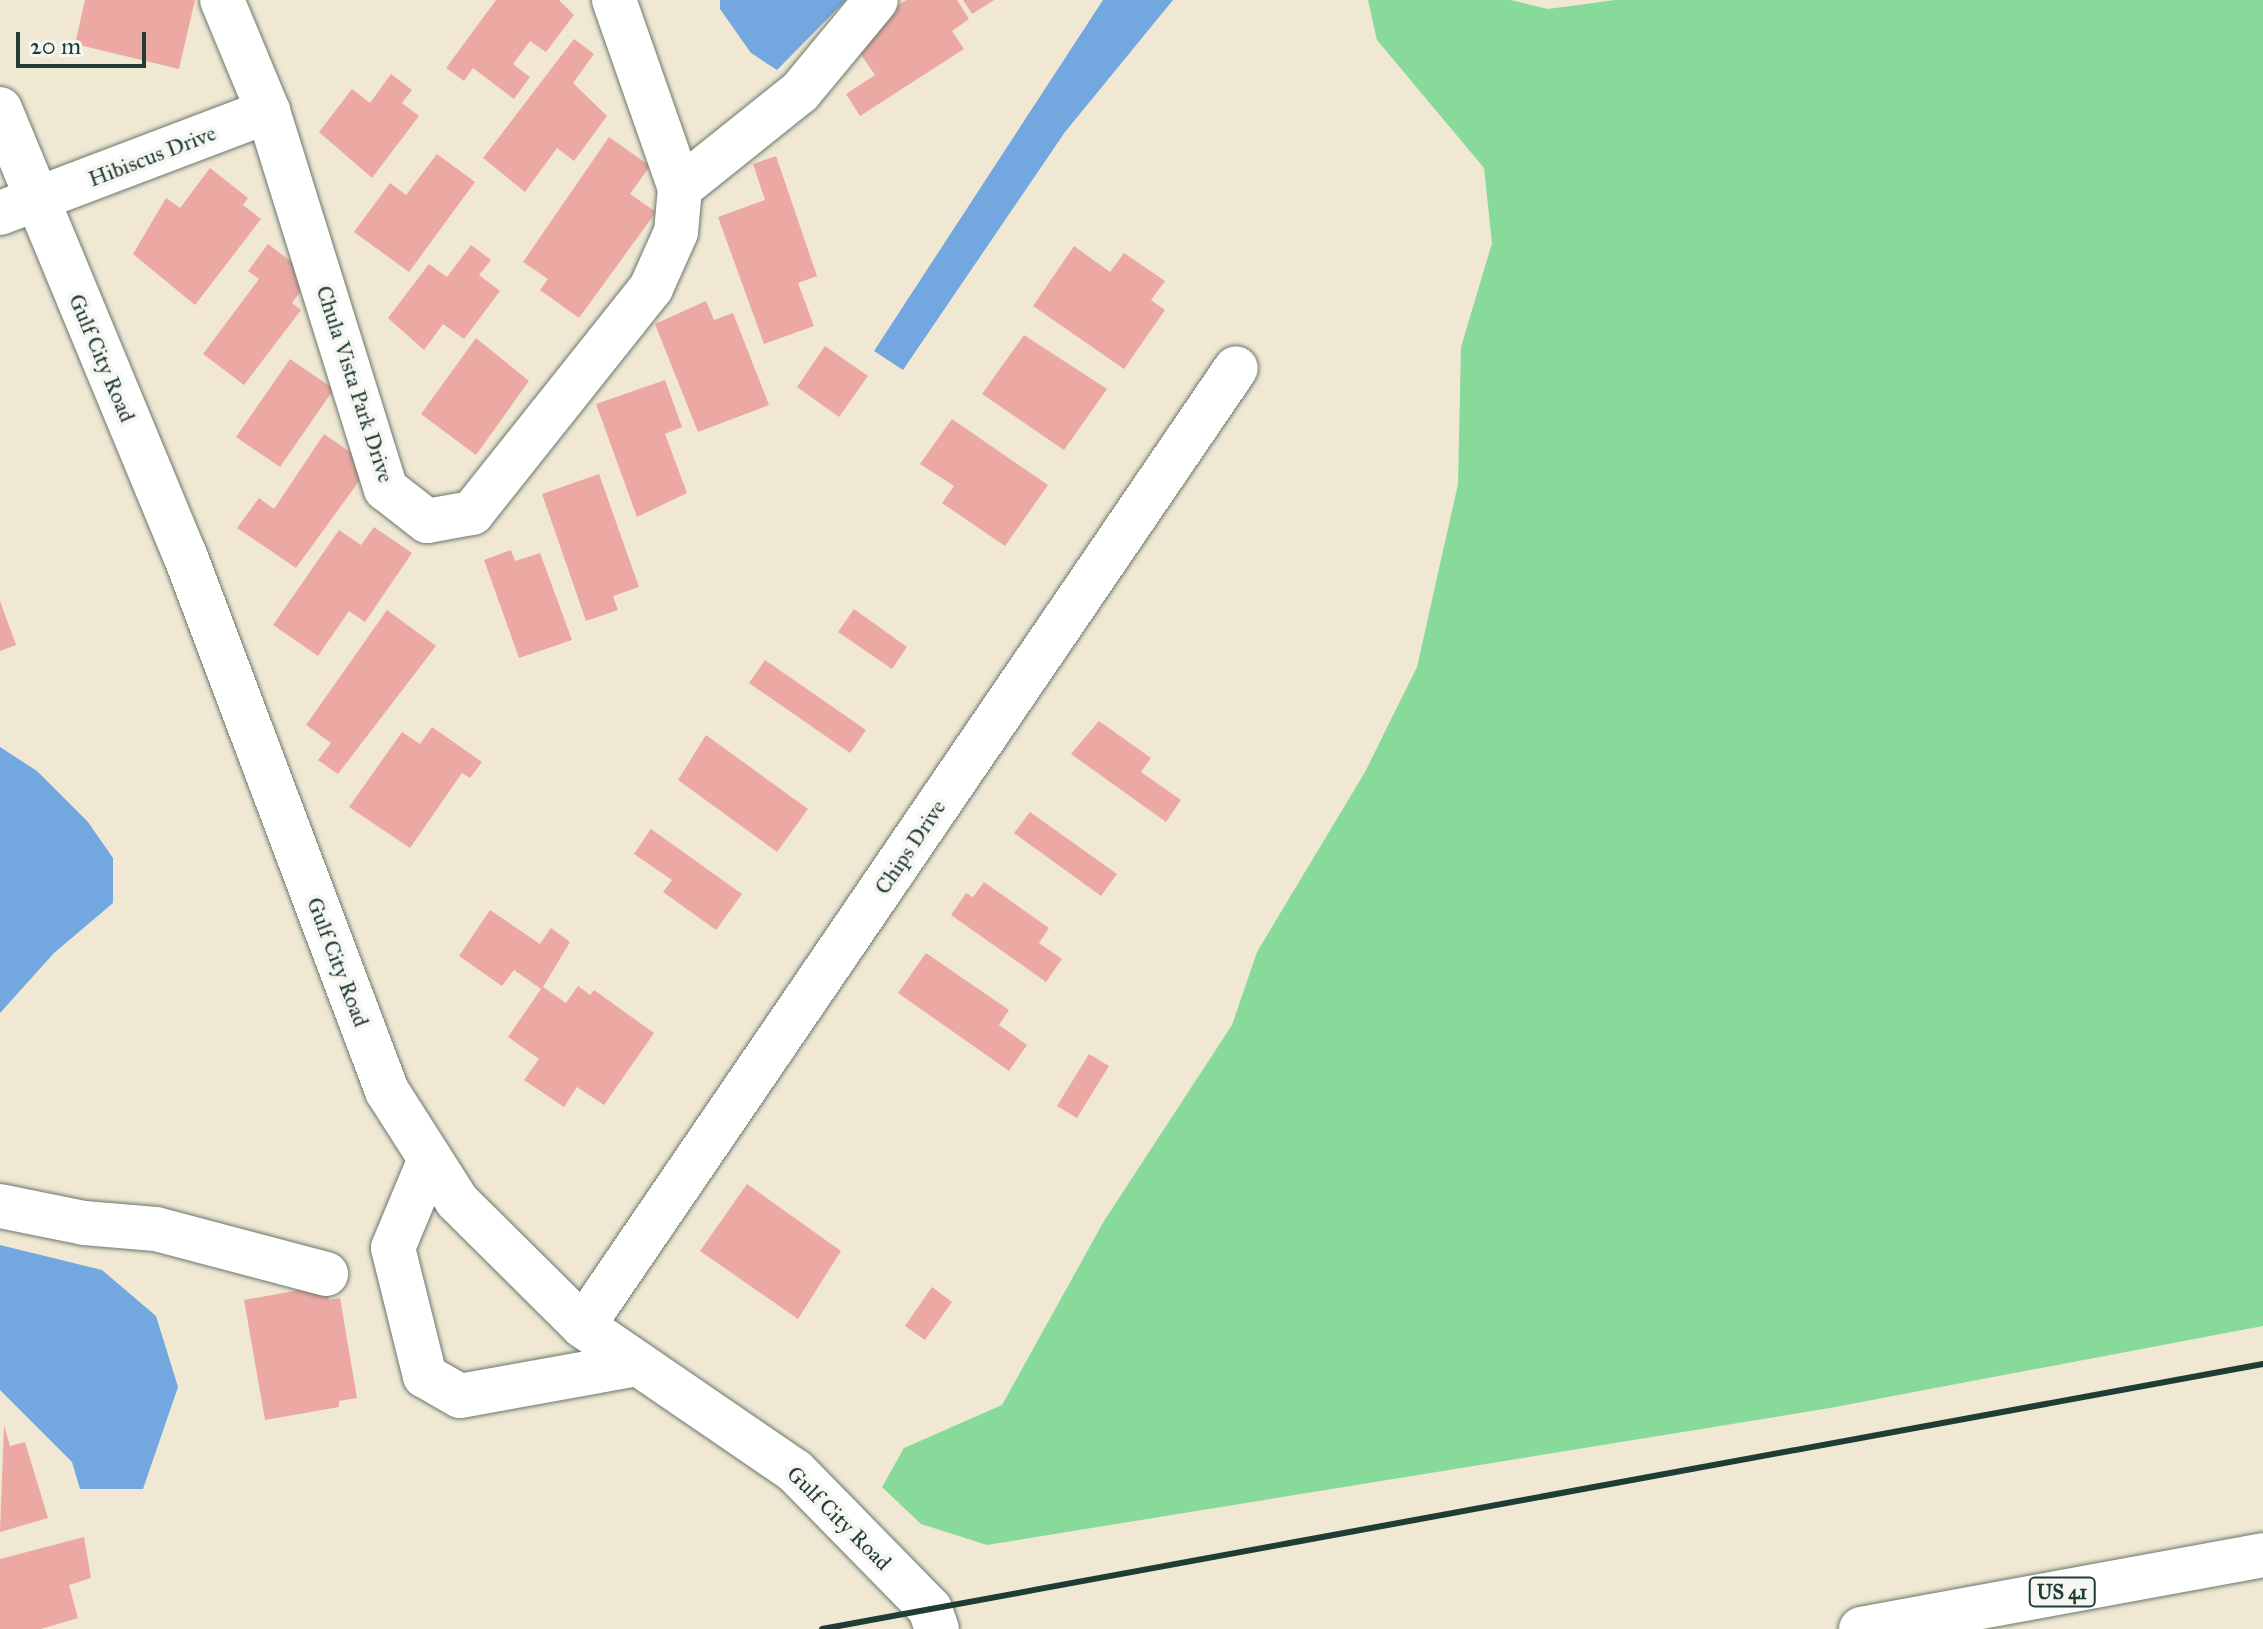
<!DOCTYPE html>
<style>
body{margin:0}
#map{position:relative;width:2263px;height:1629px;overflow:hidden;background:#f1e8d4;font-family:"IM FELL Great Primer",serif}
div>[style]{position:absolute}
.green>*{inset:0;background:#88da9a}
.water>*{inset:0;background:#72a7df}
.building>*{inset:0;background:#eca9a3}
.roads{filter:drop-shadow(0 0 2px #68796c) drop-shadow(0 0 2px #68796c)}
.minor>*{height:44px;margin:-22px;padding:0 22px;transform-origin:22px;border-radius:22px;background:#fff}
.major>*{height:44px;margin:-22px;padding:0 22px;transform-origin:22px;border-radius:22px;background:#fff}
.rail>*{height:6px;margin:-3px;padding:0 3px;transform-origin:3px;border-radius:3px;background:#1f3d34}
span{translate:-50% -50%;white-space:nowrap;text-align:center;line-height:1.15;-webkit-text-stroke:8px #f6f6f2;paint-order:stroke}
.shield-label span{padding:2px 6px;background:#f6f6f2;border:2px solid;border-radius:6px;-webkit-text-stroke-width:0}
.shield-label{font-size:20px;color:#1f3d34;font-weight:700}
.street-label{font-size:22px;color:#1f3d34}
.scale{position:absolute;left:16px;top:32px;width:130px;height:36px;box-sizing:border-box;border:4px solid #1f3d34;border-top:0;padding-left:10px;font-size:24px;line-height:28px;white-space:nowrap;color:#1f3d34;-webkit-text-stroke:6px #f6f6f2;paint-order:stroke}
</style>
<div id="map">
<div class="green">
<div style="clip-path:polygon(1368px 0,1511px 0,1548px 9px,1615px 0,2263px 0,2263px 1326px,1830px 1408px,987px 1545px,921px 1524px,882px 1487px,904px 1448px,1002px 1405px,1104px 1221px,1232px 1025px,1257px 952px,1365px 772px,1417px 667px,1458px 484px,1461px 347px,1492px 243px,1484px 168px,1377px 40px)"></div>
</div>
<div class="water">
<div style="clip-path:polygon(720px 0,846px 0,777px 70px,751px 53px,720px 9px)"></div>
<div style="clip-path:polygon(1103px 0,1173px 0,1065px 132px,903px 370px,874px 351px)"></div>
<div style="clip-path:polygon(0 747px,37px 771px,88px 822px,113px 858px,113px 903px,54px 953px,0 1013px)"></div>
<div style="clip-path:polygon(0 1245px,102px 1270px,156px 1316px,178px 1387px,143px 1489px,80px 1489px,72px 1462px,0 1390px)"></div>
</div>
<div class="building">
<div style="clip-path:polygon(85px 0,195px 0,179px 69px,75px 44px)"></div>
<div style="clip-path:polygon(496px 0,559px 0,574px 15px,546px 52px,530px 41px,513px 64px,530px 77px,514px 99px,473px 68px,464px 81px,446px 68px)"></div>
<div style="clip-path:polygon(906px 0,957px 0,969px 19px,952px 31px,964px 49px,860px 116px,846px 94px,875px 75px,851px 40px)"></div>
<div style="clip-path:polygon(963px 0,994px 0,972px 14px)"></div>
<div style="clip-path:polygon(574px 39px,594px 54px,573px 83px,607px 116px,574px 161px,557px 148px,525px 192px,483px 158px)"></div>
<div style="clip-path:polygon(391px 74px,412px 90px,402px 103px,419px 116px,372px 178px,319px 132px,352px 89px,370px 103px)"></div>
<div style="clip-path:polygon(609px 137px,650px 166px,630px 194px,656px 212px,579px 318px,540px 290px,548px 279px,523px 262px)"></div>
<div style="clip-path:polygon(437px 154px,475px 182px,409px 272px,354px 232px,390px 183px,406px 195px)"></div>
<div style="clip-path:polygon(776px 156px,817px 276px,798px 283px,814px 326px,764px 344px,718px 217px,765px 200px,753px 164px)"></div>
<div style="clip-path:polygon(210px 168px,248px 198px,243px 205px,261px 219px,195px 305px,133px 254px,166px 198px,180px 208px)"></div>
<div style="clip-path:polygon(268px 244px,311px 277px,292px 303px,301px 310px,244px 385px,203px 354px,259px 279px,248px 271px)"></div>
<div style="clip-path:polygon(471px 245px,491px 260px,479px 275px,500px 291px,464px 339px,443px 324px,424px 350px,388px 318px,429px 264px,447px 277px)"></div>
<div style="clip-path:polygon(1074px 246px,1110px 272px,1124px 253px,1165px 281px,1151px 300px,1165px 310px,1124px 369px,1033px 306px)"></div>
<div style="clip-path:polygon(706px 301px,714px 320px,733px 313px,769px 405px,698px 432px,655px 324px)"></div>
<div style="clip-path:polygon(1024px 335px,1107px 389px,1064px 450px,982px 394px)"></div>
<div style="clip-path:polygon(476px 338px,529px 381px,476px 455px,421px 414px)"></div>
<div style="clip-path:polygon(825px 346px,868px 376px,839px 417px,797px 387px)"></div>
<div style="clip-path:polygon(290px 359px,334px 389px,280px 467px,236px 437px)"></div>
<div style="clip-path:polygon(665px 380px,682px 427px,665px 434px,687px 493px,637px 517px,596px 404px)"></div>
<div style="clip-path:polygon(952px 419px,1048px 485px,1005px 546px,942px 503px,954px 486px,920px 464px)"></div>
<div style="clip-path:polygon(324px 434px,370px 466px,296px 568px,237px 528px,259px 498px,274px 509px)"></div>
<div style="clip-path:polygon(599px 474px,639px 587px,613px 596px,618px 610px,586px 621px,542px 494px)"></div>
<div style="clip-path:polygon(374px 527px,412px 553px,365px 622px,349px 611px,318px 656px,273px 625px,339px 530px,361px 545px)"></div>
<div style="clip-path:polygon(511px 550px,515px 561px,540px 553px,572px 640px,519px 658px,484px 560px)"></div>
<div style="clip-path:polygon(0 601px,16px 645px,0 651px)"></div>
<div style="clip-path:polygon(854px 609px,907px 647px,892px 669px,838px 632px)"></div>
<div style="clip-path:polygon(387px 610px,436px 646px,338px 774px,318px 760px,331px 743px,306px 725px)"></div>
<div style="clip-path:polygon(765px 660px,866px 730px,850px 753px,749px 683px)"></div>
<div style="clip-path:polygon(1099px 721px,1151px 758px,1141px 772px,1181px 800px,1166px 822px,1071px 754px)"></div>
<div style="clip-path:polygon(432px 727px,482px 762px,470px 778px,462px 773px,410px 848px,349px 807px,402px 732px,420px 744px)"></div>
<div style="clip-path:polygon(706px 735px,808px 809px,777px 852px,678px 780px)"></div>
<div style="clip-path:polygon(1030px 812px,1117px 874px,1101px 896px,1014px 833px)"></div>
<div style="clip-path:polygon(651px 829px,742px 894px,716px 930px,663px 892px,672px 880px,634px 854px)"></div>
<div style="clip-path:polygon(984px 882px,1049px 928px,1039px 943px,1062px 959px,1046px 982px,951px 915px,966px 893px,973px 897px)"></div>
<div style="clip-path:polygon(490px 910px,540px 944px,551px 928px,570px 942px,543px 987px,566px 1003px,578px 986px,590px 995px,594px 990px,654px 1033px,604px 1105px,577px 1087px,564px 1107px,524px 1080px,539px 1059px,508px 1037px,541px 989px,514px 970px,502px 986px,459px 956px)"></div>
<div style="clip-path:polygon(926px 953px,1009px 1010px,999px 1025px,1027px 1045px,1009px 1071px,898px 993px)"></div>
<div style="clip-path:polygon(1089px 1054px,1109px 1066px,1077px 1118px,1057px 1106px)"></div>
<div style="clip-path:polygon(747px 1184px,841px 1251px,798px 1319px,700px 1251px)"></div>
<div style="clip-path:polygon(327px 1285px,329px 1300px,340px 1298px,357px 1398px,339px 1401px,339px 1407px,265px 1420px,244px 1300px)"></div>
<div style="clip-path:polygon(932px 1287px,952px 1302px,925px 1340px,905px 1326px)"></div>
<div style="clip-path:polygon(4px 1425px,10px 1446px,25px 1442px,48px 1518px,0 1532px)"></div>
<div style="clip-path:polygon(84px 1537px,91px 1578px,69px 1585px,78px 1618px,41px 1629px,0 1629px,0 1559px)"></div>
</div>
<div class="roads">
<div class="minor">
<div style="left:222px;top:0;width:120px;rotate:67.5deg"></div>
<div style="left:268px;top:111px;width:396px;rotate:72.7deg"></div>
<div style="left:386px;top:489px;width:52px;rotate:38deg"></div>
<div style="left:427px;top:521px;width:46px;rotate:-10.1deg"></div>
<div style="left:472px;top:513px;width:288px;rotate:-51.5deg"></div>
<div style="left:651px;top:288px;width:61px;rotate:-65.9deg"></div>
<div style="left:676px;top:232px;width:44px;rotate:-84.8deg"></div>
<div style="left:680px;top:188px;width:154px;rotate:-38.7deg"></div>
<div style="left:800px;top:92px;width:119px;rotate:-50.4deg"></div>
<div style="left:614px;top:0;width:199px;rotate:70.7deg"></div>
<div style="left:0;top:109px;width:483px;rotate:67.5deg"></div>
<div style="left:185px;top:555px;width:573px;rotate:69.35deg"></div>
<div style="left:387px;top:1091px;width:130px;rotate:57.5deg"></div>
<div style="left:457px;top:1201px;width:177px;rotate:44.8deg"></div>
<div style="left:583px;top:1326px;width:257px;rotate:34.4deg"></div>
<div style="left:795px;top:1471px;width:193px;rotate:45.6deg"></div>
<div style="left:930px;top:1609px;width:21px;rotate:71deg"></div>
<div style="left:0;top:213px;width:287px;rotate:-20.8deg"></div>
<div style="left:430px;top:1159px;width:96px;rotate:112.6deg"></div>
<div style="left:393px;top:1248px;width:132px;rotate:76deg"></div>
<div style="left:425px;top:1376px;width:40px;rotate:29.7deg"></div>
<div style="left:460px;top:1396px;width:181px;rotate:-10.2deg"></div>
<div style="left:0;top:1206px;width:86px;rotate:11.4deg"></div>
<div style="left:84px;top:1223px;width:72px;rotate:4.8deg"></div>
<div style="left:156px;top:1229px;width:176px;rotate:14.8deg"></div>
<div style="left:583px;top:1326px;width:1159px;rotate:-55.72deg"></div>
</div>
<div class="major">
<div style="left:1861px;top:1629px;width:409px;rotate:-10.4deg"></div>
</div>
</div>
<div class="rail">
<div style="left:822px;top:1629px;width:1465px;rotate:-10.42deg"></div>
</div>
<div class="shield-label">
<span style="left:2062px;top:1592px">US 41</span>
</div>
<div class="street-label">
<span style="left:152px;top:156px;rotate:-21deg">Hibiscus Drive</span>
<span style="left:102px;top:358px;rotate:67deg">Gulf City Road</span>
<span style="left:355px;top:384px;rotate:72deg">Chula Vista Park Drive</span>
<span style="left:910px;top:847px;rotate:-56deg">Chips Drive</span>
<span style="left:338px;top:962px;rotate:69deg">Gulf City Road</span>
<span style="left:839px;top:1518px;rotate:45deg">Gulf City Road</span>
</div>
<div class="scale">20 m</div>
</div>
